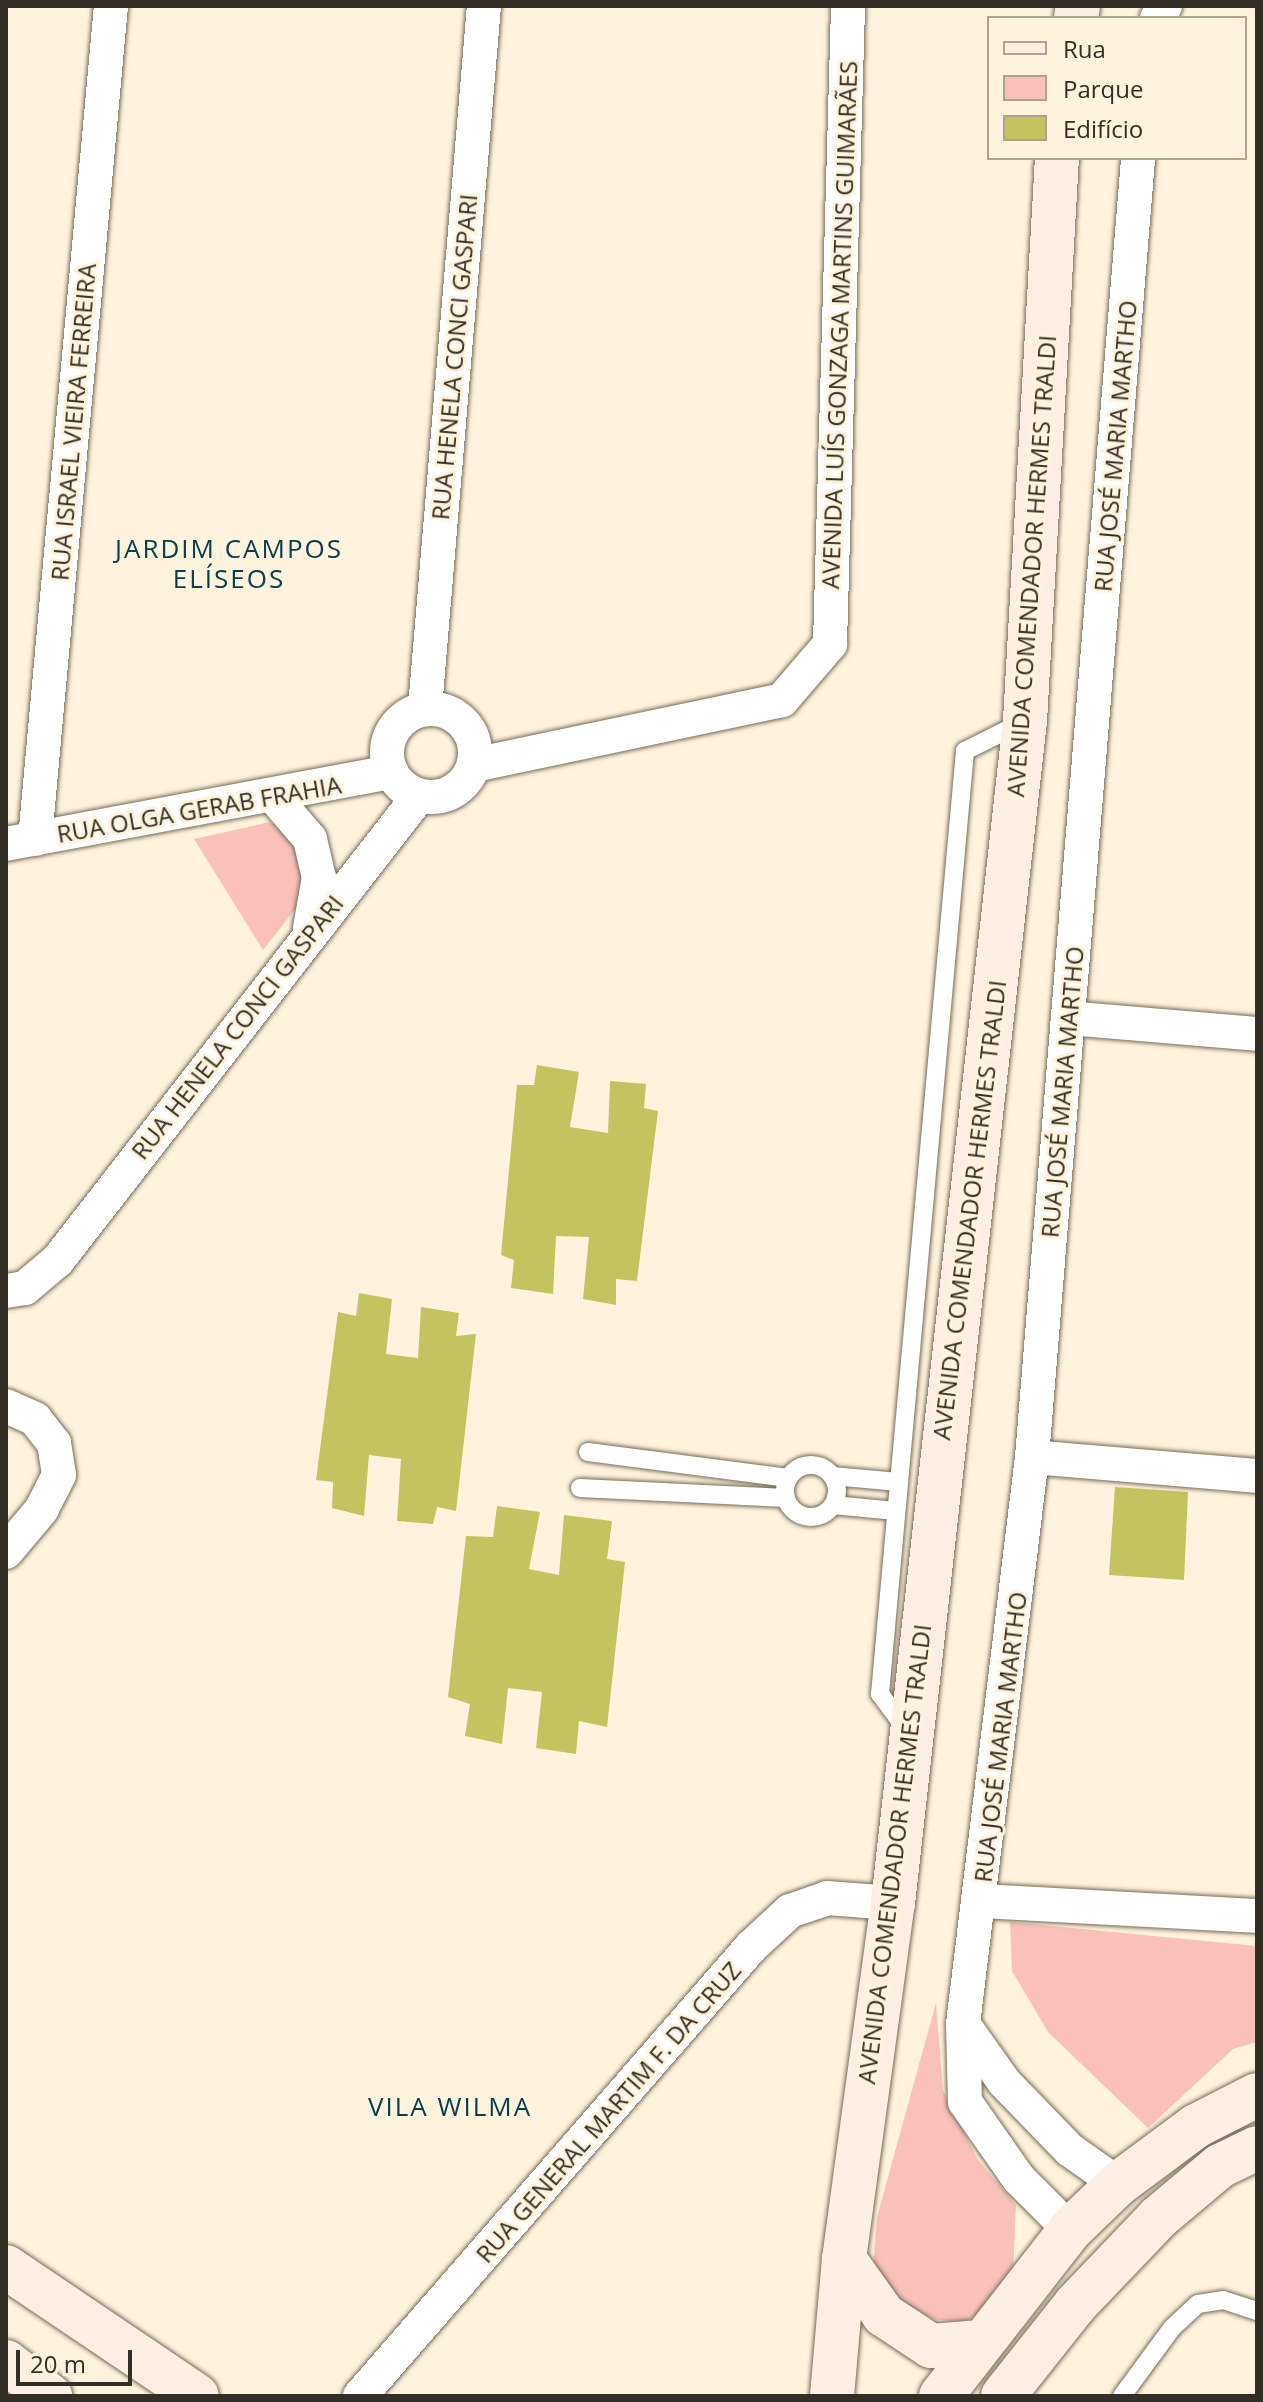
<!DOCTYPE html>
<meta charset="utf-8">
<style>
body{margin:0}
#map{position:relative;width:1263px;height:2402px;overflow:hidden;background:#fff3dd;font-family:"Open Sans",sans-serif}
div>[style]{position:absolute}
.green>*{inset:0;background:#f9c1ba}
.building>*{inset:0;background:#c3c360}
.roads{filter:drop-shadow(0 0 2px #756b58) drop-shadow(0 0 2px #756b58)}
.service>*{height:18px;margin:-9px;padding:0 9px;transform-origin:9px;border-radius:9px;background:#fff}
.service>.ring{margin:-9px;padding:0;box-sizing:content-box;background:none;border:18px solid #fff;border-radius:50%}
.minor>*{height:34px;margin:-17px;padding:0 17px;transform-origin:17px;border-radius:17px;background:#fff}
.minor>.ring{margin:-17px;padding:0;box-sizing:content-box;background:none;border:34px solid #fff;border-radius:50%}
.secondary>*{height:44px;margin:-22px;padding:0 22px;transform-origin:22px;border-radius:22px;background:#feefe5}
span{translate:-50% -50%;white-space:nowrap;text-align:center;line-height:1.15;-webkit-text-stroke:6px #fff3dd;paint-order:stroke}
.street-label{font-size:24px;color:#332e26}
.neighbourhood-label{font-size:26px;color:#04404d;letter-spacing:2px}
.frame{position:absolute;inset:0;border:8px solid #332e26;pointer-events:none}
.legend{position:absolute;left:987px;top:16px;width:260px;height:144px;box-sizing:border-box;background:#fff3dd;border:2px solid #ada494;margin:0;padding:10px 14px;list-style:none;font-size:24px;color:#332e26}
.legend li{display:flex;align-items:center;gap:16px;height:40px}
.legend b{width:40px;border:2px solid #ada494}
.scale{position:absolute;left:16px;top:2350px;width:116px;height:36px;box-sizing:border-box;border:4px solid #332e26;border-top:0;padding-left:10px;font-size:24px;line-height:28px;white-space:nowrap;color:#332e26;-webkit-text-stroke:6px #fff3dd;paint-order:stroke}
</style>
<div id="map">
<div class="green">
<div style="clip-path:polygon(270px 822px,297px 839px,308px 893px,263px 950px,194px 839px)"></div>
<div style="clip-path:polygon(1010px 1922px,1257px 1946px,1257px 2042px,1233px 2049px,1148px 2128px,1048px 2032px,1012px 1971px)"></div>
<div style="clip-path:polygon(936px 2003px,943px 2090px,978px 2160px,1016px 2205px,1013px 2271px,974px 2318px,961px 2322px,933px 2319px,872px 2283px,877px 2217px)"></div>
</div>
<div class="building">
<div style="clip-path:polygon(537px 1065px,579px 1072px,570px 1127px,608px 1133px,610px 1081px,646px 1084px,644px 1108px,658px 1111px,637px 1281px,616px 1279px,616px 1305px,583px 1299px,589px 1237px,556px 1236px,553px 1294px,511px 1288px,514px 1260px,501px 1255px,517px 1085px,534px 1085px)"></div>
<div style="clip-path:polygon(359px 1293px,392px 1299px,386px 1354px,418px 1358px,421px 1307px,459px 1313px,456px 1336px,476px 1334px,456px 1511px,437px 1507px,433px 1524px,397px 1521px,401px 1459px,369px 1455px,364px 1516px,332px 1508px,333px 1482px,316px 1480px,338px 1312px,356px 1316px)"></div>
<div style="clip-path:polygon(1115px 1487px,1188px 1492px,1184px 1580px,1109px 1575px)"></div>
<div style="clip-path:polygon(497px 1506px,540px 1512px,529px 1569px,559px 1575px,564px 1515px,612px 1521px,607px 1559px,625px 1562px,607px 1727px,579px 1721px,576px 1754px,536px 1748px,542px 1692px,508px 1688px,502px 1744px,465px 1736px,470px 1704px,448px 1697px,466px 1536px,493px 1537px)"></div>
</div>
<div class="roads">
<div class="service">
<div style="left:588px;top:1452px;width:202px;rotate:7.4deg"></div>
<div class="ring" style="left:785px;top:1465px;width:34px;height:34px"></div>
<div style="left:832px;top:1476px;width:67px;rotate:5.1deg"></div>
<div style="left:580px;top:1488px;width:206px;rotate:2.8deg"></div>
<div style="left:833px;top:1505px;width:63px;rotate:5.4deg"></div>
<div style="left:906px;top:1729px;width:44px;rotate:-126.6deg"></div>
<div style="left:880px;top:1694px;width:947px;rotate:-84.85deg"></div>
<div style="left:965px;top:751px;width:65px;rotate:-26.6deg"></div>
<div style="left:1122px;top:2396px;width:84px;rotate:-53.7deg"></div>
<div style="left:1172px;top:2328px;width:35px;rotate:-43deg"></div>
<div style="left:1198px;top:2304px;width:25px;rotate:-9deg"></div>
<div style="left:1223px;top:2300px;width:36px;rotate:18deg"></div>
</div>
<div class="minor">
<div style="left:1157px;top:18px;width:14px;rotate:-56deg"></div>
<div style="left:425px;top:708px;width:704px;rotate:-85.2deg"></div>
<div class="ring" style="left:387px;top:709px;width:54px;height:54px"></div>
<div style="left:474px;top:765px;width:315px;rotate:-11.9deg"></div>
<div style="left:782px;top:700px;width:74px;rotate:-49.4deg"></div>
<div style="left:830px;top:644px;width:638px;rotate:-88.38deg"></div>
<div style="left:274px;top:797px;width:55px;rotate:49.4deg"></div>
<div style="left:310px;top:839px;width:39px;rotate:77deg"></div>
<div style="left:319px;top:877px;width:52px;rotate:100deg"></div>
<div style="left:35px;top:839px;width:836px;rotate:-84.79deg"></div>
<div style="left:6px;top:844px;width:392px;rotate:-10.6deg"></div>
<div style="left:1068px;top:1018px;width:190px;rotate:4.8deg"></div>
<div style="left:6px;top:1291px;width:19px;rotate:-9deg"></div>
<div style="left:25px;top:1288px;width:43px;rotate:-40.3deg"></div>
<div style="left:58px;top:1260px;width:588px;rotate:-52.12deg"></div>
<div style="left:6px;top:1406px;width:32px;rotate:24deg"></div>
<div style="left:35px;top:1419px;width:31px;rotate:52deg"></div>
<div style="left:54px;top:1443px;width:32px;rotate:81deg"></div>
<div style="left:59px;top:1475px;width:38px;rotate:117deg"></div>
<div style="left:42px;top:1509px;width:56px;rotate:129.9deg"></div>
<div style="left:1032px;top:1457px;width:226px;rotate:4.8deg"></div>
<div style="left:980px;top:1901px;width:277px;rotate:3.1deg"></div>
<div style="left:963px;top:2024px;width:71px;rotate:54.7deg"></div>
<div style="left:1004px;top:2082px;width:95px;rotate:45.9deg"></div>
<div style="left:1070px;top:2150px;width:59px;rotate:35.3deg"></div>
<div style="left:1070px;top:2230px;width:72px;rotate:-135deg"></div>
<div style="left:1019px;top:2179px;width:94px;rotate:-125deg"></div>
<div style="left:965px;top:2102px;width:78px;rotate:-91.5deg"></div>
<div style="left:963px;top:2024px;width:571px;rotate:-83.06deg"></div>
<div style="left:1032px;top:1457px;width:1303px;rotate:-85.33deg"></div>
<div style="left:360px;top:2396px;width:595px;rotate:-48.95deg"></div>
<div style="left:751px;top:1947px;width:53px;rotate:-42.7deg"></div>
<div style="left:790px;top:1911px;width:39px;rotate:-19deg"></div>
<div style="left:827px;top:1898px;width:66px;rotate:4.3deg"></div>
</div>
<div class="secondary">
<div style="left:1076px;top:18px;width:12px;rotate:-81deg"></div>
<div style="left:844px;top:2259px;width:69px;rotate:54.5deg"></div>
<div style="left:884px;top:2315px;width:56px;rotate:33.4deg"></div>
<div style="left:931px;top:2346px;width:50px;rotate:-4.6deg"></div>
<div style="left:6px;top:2267px;width:230px;rotate:34deg"></div>
<div style="left:6px;top:2362px;width:56px;rotate:37.7deg"></div>
<div style="left:832px;top:2396px;width:138px;rotate:-85deg"></div>
<div style="left:844px;top:2259px;width:359px;rotate:-82.2deg"></div>
<div style="left:893px;top:1903px;width:1189px;rotate:-83.63deg"></div>
<div style="left:1025px;top:721px;width:564px;rotate:-86.75deg"></div>
<div style="left:941px;top:2396px;width:210px;rotate:-52.1deg"></div>
<div style="left:1070px;top:2230px;width:66px;rotate:-43.8deg"></div>
<div style="left:1118px;top:2184px;width:97px;rotate:-36.6deg"></div>
<div style="left:1196px;top:2126px;width:68px;rotate:-26.9deg"></div>
<div style="left:1003px;top:2396px;width:116px;rotate:-51.6deg"></div>
<div style="left:1075px;top:2305px;width:122px;rotate:-46.3deg"></div>
<div style="left:1159px;top:2217px;width:80px;rotate:-39.9deg"></div>
<div style="left:1220px;top:2166px;width:41px;rotate:-25.9deg"></div>
</div>
</div>
<div class="street-label">
<span style="left:839px;top:325px;rotate:-88deg">AVENIDA LUÍS GONZAGA MARTINS GUIMARÃES</span>
<span style="left:454px;top:357px;rotate:-85deg">RUA HENELA CONCI GASPARI</span>
<span style="left:73px;top:422px;rotate:-85deg">RUA ISRAEL VIEIRA FERREIRA</span>
<span style="left:1115px;top:446px;rotate:-85deg">RUA JOSÉ MARIA MARTHO</span>
<span style="left:1031px;top:566px;rotate:-86deg">AVENIDA COMENDADOR HERMES TRALDI</span>
<span style="left:199px;top:809px;rotate:-10deg">RUA OLGA GERAB FRAHIA</span>
<span style="left:237px;top:1027px;rotate:-52deg">RUA HENELA CONCI GASPARI</span>
<span style="left:1062px;top:1092px;rotate:-85deg">RUA JOSÉ MARIA MARTHO</span>
<span style="left:969px;top:1210px;rotate:-83deg">AVENIDA COMENDADOR HERMES TRALDI</span>
<span style="left:1000px;top:1737px;rotate:-83deg">RUA JOSÉ MARIA MARTHO</span>
<span style="left:894px;top:1854px;rotate:-83deg">AVENIDA COMENDADOR HERMES TRALDI</span>
<span style="left:608px;top:2112px;rotate:-49deg">RUA GENERAL MARTIM F. DA CRUZ</span>
</div>
<div class="neighbourhood-label">
<span style="left:229px;top:564px">JARDIM CAMPOS<br>ELÍSEOS</span>
<span style="left:450px;top:2107px">VILA WILMA</span>
</div>
<div class="frame"></div>
<ul class="legend">
<li><b style="height:10px;background:#feefe5"></b>Rua</li>
<li><b style="height:22px;background:#f9c1ba"></b>Parque</li>
<li><b style="height:22px;background:#c3c360"></b>Edifício</li>
</ul>
<div class="scale">20 m</div>
</div>
